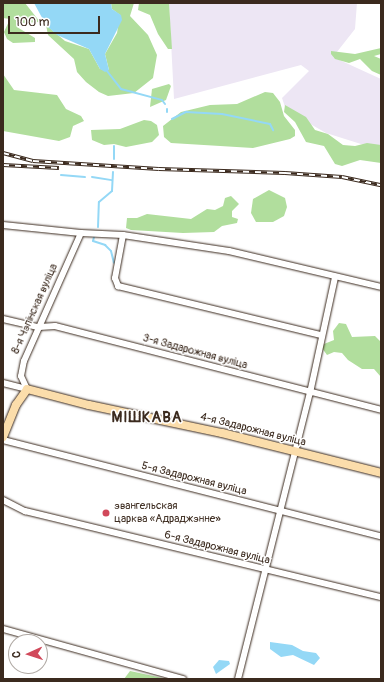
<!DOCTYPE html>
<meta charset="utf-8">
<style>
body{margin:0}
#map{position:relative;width:384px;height:682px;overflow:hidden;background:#fff;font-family:Pangolin,sans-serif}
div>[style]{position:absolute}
.built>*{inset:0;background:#ede6f4}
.green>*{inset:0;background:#b1de9d}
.water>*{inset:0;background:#94d8f6}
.stream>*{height:2px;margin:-1px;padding:0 1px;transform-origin:1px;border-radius:1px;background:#94d8f6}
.roads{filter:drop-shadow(0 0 1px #3b2a1e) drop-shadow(0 0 1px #3b2a1e)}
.minor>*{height:6px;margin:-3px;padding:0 3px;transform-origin:3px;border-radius:3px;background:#fff}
.major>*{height:8px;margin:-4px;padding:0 4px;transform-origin:4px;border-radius:4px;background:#fbddab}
.rail>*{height:3.5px;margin-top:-1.75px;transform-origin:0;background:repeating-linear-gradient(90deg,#fff 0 6px,#3b2a1e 0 12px);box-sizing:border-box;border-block:1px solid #3b2a1e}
.dots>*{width:11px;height:11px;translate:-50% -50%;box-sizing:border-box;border:2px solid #fff;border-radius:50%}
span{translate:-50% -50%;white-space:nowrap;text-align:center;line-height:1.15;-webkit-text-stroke:3px #fff;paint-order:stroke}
.street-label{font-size:11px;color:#3b2a1e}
.poi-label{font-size:11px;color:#3b2a1e}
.left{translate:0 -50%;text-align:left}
.district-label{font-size:15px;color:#3b2a1e;font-weight:700;letter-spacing:1px}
.frame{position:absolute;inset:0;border:4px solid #3b2a1e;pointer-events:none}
.north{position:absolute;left:8px;top:634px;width:40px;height:40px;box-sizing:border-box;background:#fff;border:1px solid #b1aaa5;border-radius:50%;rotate:267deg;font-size:11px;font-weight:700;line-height:16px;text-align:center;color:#3b2a1e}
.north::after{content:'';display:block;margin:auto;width:14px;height:18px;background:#d1495b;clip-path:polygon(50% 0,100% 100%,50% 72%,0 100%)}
.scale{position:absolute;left:8px;top:16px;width:92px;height:18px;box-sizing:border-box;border:2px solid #3b2a1e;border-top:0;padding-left:5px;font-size:12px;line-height:14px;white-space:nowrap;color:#3b2a1e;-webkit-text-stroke:3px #fff;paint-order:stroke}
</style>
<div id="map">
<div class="built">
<div style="clip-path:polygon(169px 3px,357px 3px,355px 29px,333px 57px,381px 79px,381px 146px,361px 144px,326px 133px,286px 110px,282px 98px,309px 71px,301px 65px,174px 99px)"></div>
</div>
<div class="green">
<div style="clip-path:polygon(3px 3px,25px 3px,40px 22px,22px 23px,17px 27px,35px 38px,35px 42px,13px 43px,7px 39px,4px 32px,10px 19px,3px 18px)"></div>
<div style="clip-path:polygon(111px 3px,134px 3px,130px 16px,148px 35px,157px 55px,153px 78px,134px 93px,108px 96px,99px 92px,86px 82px,77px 72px,74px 59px,48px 35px,46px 25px,65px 41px,89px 49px,100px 69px,109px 70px,105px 54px,117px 33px,120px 15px,112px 9px)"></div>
<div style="clip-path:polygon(139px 3px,169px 3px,172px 49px,168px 49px,158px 34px,150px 15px,138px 10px)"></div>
<div style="clip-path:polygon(381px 48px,381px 54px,374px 56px,381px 59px,381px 75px,372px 71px,360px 59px,349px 63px,335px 59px,331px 54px,331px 51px,355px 54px)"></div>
<div style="clip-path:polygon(3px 74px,14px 90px,57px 95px,66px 109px,81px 116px,84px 121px,73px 126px,70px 137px,59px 141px,3px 131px)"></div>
<div style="clip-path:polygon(169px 84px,171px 86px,166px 100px,150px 107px,152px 89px)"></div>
<div style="clip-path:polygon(265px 92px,273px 93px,280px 102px,284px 116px,295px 130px,295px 136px,290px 139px,253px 148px,171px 143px,164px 137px,163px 126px,181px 112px,210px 105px,237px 104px)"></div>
<div style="clip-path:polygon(285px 105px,306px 117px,315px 130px,328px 134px,343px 145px,355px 146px,367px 143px,381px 145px,381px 163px,360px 160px,342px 166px,335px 164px,324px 146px,306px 142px,295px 122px,284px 112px)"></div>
<div style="clip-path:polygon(144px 120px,151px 121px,157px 125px,159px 135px,152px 142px,126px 147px,114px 144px,104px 145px,92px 140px,91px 130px,120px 129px)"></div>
<div style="clip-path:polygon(269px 190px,285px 198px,287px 207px,284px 216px,273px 222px,256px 222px,251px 213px,253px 199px)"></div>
<div style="clip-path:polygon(231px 196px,239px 204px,232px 211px,232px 217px,238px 219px,237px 223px,222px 226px,214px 232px,183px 233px,131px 230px,126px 228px,127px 218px,137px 218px,147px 214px,191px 219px,207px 209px,215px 210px,223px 206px,225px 198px)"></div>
<div style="clip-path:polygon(339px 323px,346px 324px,352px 337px,375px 336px,381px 342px,381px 377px,374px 369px,362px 369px,348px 360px,342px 353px,334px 352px,327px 355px,322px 348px,324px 344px,334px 340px,333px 331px)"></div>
<div style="clip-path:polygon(130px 671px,167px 679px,168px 679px,124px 679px)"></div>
</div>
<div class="water">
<div style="clip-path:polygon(34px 3px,111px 3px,112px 9px,121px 15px,122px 20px,105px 54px,109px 70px,105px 72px,100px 69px,89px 49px,57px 35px,46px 25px)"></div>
<div style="clip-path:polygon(270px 642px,292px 645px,303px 651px,316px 653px,320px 658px,314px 665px,293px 655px,281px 657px,270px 649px)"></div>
<div style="clip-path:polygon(219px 660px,229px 661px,230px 664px,216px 674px,213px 667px)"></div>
</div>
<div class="stream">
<div style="left:107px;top:71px;width:23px;rotate:52deg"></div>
<div style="left:121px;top:89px;width:42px;rotate:15deg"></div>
<div style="left:162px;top:100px;width:5px;rotate:53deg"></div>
<div style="left:167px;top:109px;width:3px;rotate:90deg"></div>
<div style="left:172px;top:119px;width:16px;rotate:-27deg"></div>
<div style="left:186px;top:112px;width:36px;rotate:3deg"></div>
<div style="left:222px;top:114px;width:49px;rotate:11.8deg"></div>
<div style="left:270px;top:124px;width:7px;rotate:63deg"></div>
<div style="left:114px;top:159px;width:13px;rotate:-90deg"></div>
<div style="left:61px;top:175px;width:24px;rotate:5deg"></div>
<div style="left:92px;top:177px;width:20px;rotate:9deg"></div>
<div style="left:98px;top:227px;width:25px;rotate:-88deg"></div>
<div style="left:99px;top:202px;width:17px;rotate:-40deg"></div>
<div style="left:112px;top:191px;width:19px;rotate:-87deg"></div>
<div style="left:94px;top:237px;width:4px;rotate:104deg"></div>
<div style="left:93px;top:241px;width:13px;rotate:18deg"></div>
<div style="left:105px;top:245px;width:8px;rotate:45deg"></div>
<div style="left:111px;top:251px;width:12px;rotate:76deg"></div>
</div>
<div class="roads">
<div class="minor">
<div style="left:3px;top:225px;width:78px;rotate:5.9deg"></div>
<div style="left:81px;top:233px;width:42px;rotate:2.7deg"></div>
<div style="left:123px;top:235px;width:107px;rotate:8.6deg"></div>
<div style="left:229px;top:251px;width:156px;rotate:13.3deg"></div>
<div style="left:123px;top:235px;width:44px;rotate:100.5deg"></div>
<div style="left:115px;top:278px;width:9px;rotate:69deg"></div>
<div style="left:118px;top:286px;width:209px;rotate:13.6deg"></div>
<div style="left:3px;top:319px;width:37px;rotate:13deg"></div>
<div style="left:39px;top:327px;width:16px;rotate:-4deg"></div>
<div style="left:55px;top:326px;width:337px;rotate:14.4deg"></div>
<div style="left:3px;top:383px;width:25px;rotate:14deg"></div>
<div style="left:27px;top:389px;width:14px;rotate:-115deg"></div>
<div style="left:21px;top:376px;width:15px;rotate:-79deg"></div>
<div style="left:24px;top:361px;width:140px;rotate:-66deg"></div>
<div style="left:3px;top:440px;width:390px;rotate:14.3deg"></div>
<div style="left:3px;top:500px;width:25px;rotate:27deg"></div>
<div style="left:25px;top:511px;width:366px;rotate:13.6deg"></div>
<div style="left:3px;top:629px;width:187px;rotate:15.5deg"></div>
<div style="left:238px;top:679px;width:295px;rotate:-75.9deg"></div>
<div style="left:310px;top:393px;width:119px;rotate:-77.8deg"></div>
</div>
<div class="major">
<div style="left:3px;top:437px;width:35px;rotate:-68deg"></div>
<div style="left:16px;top:405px;width:19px;rotate:-55deg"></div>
<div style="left:27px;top:389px;width:64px;rotate:14.5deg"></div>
<div style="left:89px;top:405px;width:136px;rotate:11.9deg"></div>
<div style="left:222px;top:433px;width:164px;rotate:14.1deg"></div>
</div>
</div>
<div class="rail">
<div style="left:3px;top:153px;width:31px;rotate:15deg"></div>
<div style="left:33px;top:161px;width:126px;rotate:3.6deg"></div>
<div style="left:159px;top:169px;width:126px;rotate:1.8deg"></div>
<div style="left:285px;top:173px;width:57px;rotate:4deg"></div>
<div style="left:342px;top:177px;width:40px;rotate:12deg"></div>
<div style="left:3px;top:165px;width:56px;rotate:3.1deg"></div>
</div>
<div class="dots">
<div style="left:106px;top:513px;background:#d1495b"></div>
</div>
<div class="street-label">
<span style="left:35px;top:309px;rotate:-66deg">8-я Чэпінская вуліца</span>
<span style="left:195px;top:352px;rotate:15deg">3-я Задарожная вуліца</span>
<span style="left:253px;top:430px;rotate:14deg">4-я Задарожная вуліца</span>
<span style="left:194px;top:479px;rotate:14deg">5-я Задарожная вуліца</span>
<span style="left:217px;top:548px;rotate:14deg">6-я Задарожная вуліца</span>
</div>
<div class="poi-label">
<span class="left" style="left:114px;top:513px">эвангельская<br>царква «Адраджэнне»</span>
</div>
<div class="district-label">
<span style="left:147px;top:418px">МІШКАВА</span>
</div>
<div class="frame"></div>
<div class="north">С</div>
<div class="scale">100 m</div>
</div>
